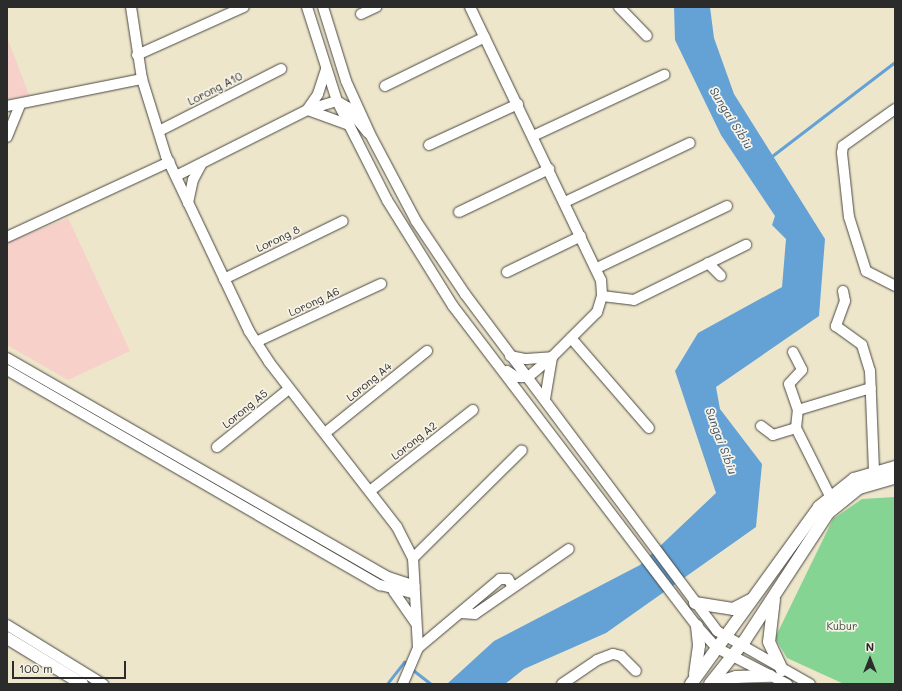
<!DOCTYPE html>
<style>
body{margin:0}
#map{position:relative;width:902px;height:691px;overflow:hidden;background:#eee6ca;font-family:Mali,sans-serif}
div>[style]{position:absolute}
.built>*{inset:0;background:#f7d0c9}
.green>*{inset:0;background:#86d493}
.water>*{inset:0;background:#64a2d6}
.stream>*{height:2.5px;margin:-1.25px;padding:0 1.25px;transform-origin:1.25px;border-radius:1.25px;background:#64a2d6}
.roads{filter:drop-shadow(0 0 1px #484743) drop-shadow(0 0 1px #484743)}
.minor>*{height:10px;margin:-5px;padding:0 5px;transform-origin:5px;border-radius:5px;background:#fff}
.major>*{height:12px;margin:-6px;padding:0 6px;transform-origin:6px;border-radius:6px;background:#fff}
span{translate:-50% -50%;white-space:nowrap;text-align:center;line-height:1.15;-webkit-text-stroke:3.5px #f7f3e8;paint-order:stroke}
.street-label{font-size:11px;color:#2b2b2b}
.park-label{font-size:11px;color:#425545}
.water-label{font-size:12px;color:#3f5567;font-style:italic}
.frame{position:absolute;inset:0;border:8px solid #2b2b2b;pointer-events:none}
.north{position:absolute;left:850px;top:639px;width:40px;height:40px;-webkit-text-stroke:3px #f7f3e8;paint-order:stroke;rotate:0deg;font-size:11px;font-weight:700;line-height:16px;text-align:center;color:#2b2b2b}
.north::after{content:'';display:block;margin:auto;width:14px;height:18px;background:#2b2b2b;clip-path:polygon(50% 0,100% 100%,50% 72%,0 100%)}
.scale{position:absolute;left:12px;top:661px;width:114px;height:18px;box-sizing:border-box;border:2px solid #2b2b2b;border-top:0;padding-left:5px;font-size:12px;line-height:14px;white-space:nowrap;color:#2b2b2b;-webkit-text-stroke:3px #f7f3e8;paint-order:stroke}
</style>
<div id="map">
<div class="built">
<div style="clip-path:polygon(7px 37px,29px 95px,7px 99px)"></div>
<div style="clip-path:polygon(68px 218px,130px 351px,68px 380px,7px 345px,7px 243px)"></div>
</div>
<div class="green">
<div style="clip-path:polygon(895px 497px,895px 684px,844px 684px,787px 658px,775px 638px,833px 519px,862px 499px)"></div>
</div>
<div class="water">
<div style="clip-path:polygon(674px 7px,710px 7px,714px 38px,734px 94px,825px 239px,819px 316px,716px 387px,720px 409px,762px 464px,756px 527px,606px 633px,524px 669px,505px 684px,447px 684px,494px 641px,640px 565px,716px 493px,675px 371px,698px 333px,782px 287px,786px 239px,772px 225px,775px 216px,721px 135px,675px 40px)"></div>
</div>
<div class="stream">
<div style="left:772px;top:156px;width:155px;rotate:-37.4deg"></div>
<div style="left:412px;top:669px;width:24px;rotate:38deg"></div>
<div style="left:387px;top:684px;width:28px;rotate:-52deg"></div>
<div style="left:404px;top:662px;width:5px;rotate:37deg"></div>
</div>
<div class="roads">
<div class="minor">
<div style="left:131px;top:7px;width:73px;rotate:81.3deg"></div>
<div style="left:307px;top:7px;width:99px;rotate:72.3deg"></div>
<div style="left:337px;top:101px;width:111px;rotate:63.2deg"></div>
<div style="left:387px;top:200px;width:125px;rotate:58.1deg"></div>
<div style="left:453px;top:306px;width:402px;rotate:52.7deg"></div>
<div style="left:697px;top:626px;width:30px;rotate:48deg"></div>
<div style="left:717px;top:648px;width:79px;rotate:27.2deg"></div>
<div style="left:323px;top:7px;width:77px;rotate:72.7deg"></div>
<div style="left:346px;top:81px;width:58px;rotate:65.6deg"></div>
<div style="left:370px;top:134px;width:98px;rotate:62.1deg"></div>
<div style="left:416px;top:221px;width:88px;rotate:56.1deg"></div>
<div style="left:465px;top:294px;width:421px;rotate:53.2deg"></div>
<div style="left:717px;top:631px;width:107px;rotate:29.7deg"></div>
<div style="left:470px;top:7px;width:303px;rotate:64.4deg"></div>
<div style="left:601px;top:280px;width:16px;rotate:86deg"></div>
<div style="left:602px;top:296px;width:17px;rotate:107deg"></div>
<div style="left:597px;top:312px;width:64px;rotate:135deg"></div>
<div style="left:552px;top:357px;width:31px;rotate:140deg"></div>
<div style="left:528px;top:377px;width:12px;rotate:180deg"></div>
<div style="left:516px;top:377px;width:11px;rotate:-146deg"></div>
<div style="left:619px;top:7px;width:40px;rotate:46deg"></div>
<div style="left:361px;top:14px;width:17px;rotate:-25deg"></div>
<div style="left:137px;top:55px;width:117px;rotate:-24.2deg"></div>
<div style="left:385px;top:86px;width:111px;rotate:-26.1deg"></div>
<div style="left:7px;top:106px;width:138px;rotate:-11.3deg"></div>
<div style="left:142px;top:79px;width:81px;rotate:72.7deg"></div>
<div style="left:166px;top:156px;width:194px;rotate:64.6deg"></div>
<div style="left:249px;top:331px;width:37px;rotate:57deg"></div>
<div style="left:269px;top:362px;width:209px;rotate:52.2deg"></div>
<div style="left:397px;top:527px;width:35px;rotate:63deg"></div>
<div style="left:413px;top:558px;width:90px;rotate:86.8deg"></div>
<div style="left:418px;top:648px;width:39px;rotate:113deg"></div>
<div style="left:895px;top:109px;width:64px;rotate:144.6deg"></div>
<div style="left:843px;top:146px;width:7px;rotate:98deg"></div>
<div style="left:842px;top:153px;width:64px;rotate:83.8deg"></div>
<div style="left:849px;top:217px;width:57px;rotate:72.5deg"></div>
<div style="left:866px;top:271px;width:33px;rotate:27deg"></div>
<div style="left:307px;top:110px;width:19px;rotate:-55deg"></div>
<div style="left:318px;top:94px;width:26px;rotate:-72deg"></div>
<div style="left:308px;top:110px;width:44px;rotate:20.1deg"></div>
<div style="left:159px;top:131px;width:137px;rotate:-26.9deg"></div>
<div style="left:533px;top:136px;width:145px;rotate:-25deg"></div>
<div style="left:7px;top:137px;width:35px;rotate:-68deg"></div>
<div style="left:429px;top:145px;width:98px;rotate:-24.7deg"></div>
<div style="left:176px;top:176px;width:147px;rotate:-26.7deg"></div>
<div style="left:307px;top:110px;width:31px;rotate:-17deg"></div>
<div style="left:337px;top:101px;width:12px;rotate:31deg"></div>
<div style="left:347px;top:107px;width:33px;rotate:51deg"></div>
<div style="left:565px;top:202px;width:138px;rotate:-25.3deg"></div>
<div style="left:188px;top:203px;width:24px;rotate:-78deg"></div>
<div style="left:193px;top:180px;width:19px;rotate:-62deg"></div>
<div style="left:459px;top:212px;width:100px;rotate:-25.5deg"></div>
<div style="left:7px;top:237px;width:179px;rotate:-24.8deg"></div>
<div style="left:708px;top:263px;width:18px;rotate:45deg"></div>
<div style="left:597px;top:268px;width:144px;rotate:-25.5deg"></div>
<div style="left:507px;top:272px;width:82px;rotate:-25.9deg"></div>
<div style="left:224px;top:279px;width:132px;rotate:-26deg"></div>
<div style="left:843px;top:291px;width:10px;rotate:79deg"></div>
<div style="left:845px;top:301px;width:27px;rotate:110deg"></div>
<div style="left:836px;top:326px;width:32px;rotate:36deg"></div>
<div style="left:862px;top:345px;width:27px;rotate:73deg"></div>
<div style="left:870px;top:371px;width:100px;rotate:87.7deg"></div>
<div style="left:602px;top:296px;width:32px;rotate:7deg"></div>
<div style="left:634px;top:300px;width:125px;rotate:-26.2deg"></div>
<div style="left:571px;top:338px;width:119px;rotate:49.1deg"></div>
<div style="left:256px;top:342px;width:138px;rotate:-24.9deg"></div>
<div style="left:793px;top:352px;width:20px;rotate:63deg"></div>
<div style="left:802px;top:370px;width:19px;rotate:133deg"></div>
<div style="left:789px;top:384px;width:28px;rotate:71deg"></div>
<div style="left:510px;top:356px;width:16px;rotate:11deg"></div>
<div style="left:526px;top:359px;width:26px;rotate:-4deg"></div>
<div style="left:7px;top:358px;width:439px;rotate:29.9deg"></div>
<div style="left:388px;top:577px;width:28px;rotate:18deg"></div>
<div style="left:7px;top:370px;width:431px;rotate:30deg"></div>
<div style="left:380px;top:585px;width:36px;rotate:14deg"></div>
<div style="left:545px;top:399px;width:43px;rotate:-80.5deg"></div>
<div style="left:761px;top:426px;width:15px;rotate:37deg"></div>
<div style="left:773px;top:435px;width:24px;rotate:-17deg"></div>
<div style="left:325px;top:433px;width:131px;rotate:-38.8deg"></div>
<div style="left:217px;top:447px;width:92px;rotate:-38.9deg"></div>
<div style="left:370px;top:491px;width:131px;rotate:-38.2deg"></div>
<div style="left:830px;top:496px;width:76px;rotate:-116.6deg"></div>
<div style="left:796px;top:428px;width:18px;rotate:-84deg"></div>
<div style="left:798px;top:410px;width:76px;rotate:-16.8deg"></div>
<div style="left:413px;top:558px;width:153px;rotate:-44.7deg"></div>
<div style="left:394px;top:592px;width:38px;rotate:55deg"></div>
<div style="left:461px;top:613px;width:14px;rotate:4deg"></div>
<div style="left:475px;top:614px;width:114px;rotate:-34.7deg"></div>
<div style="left:7px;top:625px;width:113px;rotate:31.6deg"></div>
<div style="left:418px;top:648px;width:107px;rotate:-40.1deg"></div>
<div style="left:500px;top:579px;width:8px"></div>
<div style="left:508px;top:579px;width:9px;rotate:58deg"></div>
<div style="left:562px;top:684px;width:42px;rotate:-34.4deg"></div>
<div style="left:597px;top:660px;width:17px;rotate:-21deg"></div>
<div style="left:613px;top:654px;width:8px;rotate:14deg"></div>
<div style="left:621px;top:656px;width:21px;rotate:45deg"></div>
</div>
<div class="major">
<div style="left:774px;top:599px;width:43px;rotate:96.6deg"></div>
<div style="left:769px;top:642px;width:31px;rotate:65deg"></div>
<div style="left:695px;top:603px;width:38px;rotate:9deg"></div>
<div style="left:733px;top:609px;width:20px;rotate:-27deg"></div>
<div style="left:7px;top:638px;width:88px;rotate:31.5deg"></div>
<div style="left:695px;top:674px;width:29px;rotate:-82deg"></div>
<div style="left:699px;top:645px;width:19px;rotate:-96deg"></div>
<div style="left:691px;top:684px;width:218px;rotate:-54.1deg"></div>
<div style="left:819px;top:507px;width:45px;rotate:-38.7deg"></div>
<div style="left:854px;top:479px;width:43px;rotate:-16.3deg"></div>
<div style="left:710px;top:684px;width:56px;rotate:-51.5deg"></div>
<div style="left:745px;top:640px;width:152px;rotate:-56.8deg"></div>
<div style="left:828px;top:513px;width:40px;rotate:-39deg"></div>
<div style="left:859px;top:488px;width:37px;rotate:-16deg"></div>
<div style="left:712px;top:684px;width:25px;rotate:-16deg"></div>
<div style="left:736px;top:677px;width:34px;rotate:-2deg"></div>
</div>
</div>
<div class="street-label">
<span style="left:215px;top:89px;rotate:-27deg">Lorong A10</span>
<span style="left:278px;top:239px;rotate:-26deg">Lorong 8</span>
<span style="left:314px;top:302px;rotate:-25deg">Lorong A6</span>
<span style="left:369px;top:382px;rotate:-39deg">Lorong A4</span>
<span style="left:245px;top:409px;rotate:-39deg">Lorong A5</span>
<span style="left:414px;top:441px;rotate:-38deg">Lorong A2</span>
</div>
<div class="park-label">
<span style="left:842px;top:626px">Kubur</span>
</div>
<div class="water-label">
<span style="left:731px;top:118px;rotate:58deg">Sungai Sibiu</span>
<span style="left:721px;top:441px;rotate:70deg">Sungai Sibiu</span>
</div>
<div class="frame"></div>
<div class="north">N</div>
<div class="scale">100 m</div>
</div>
